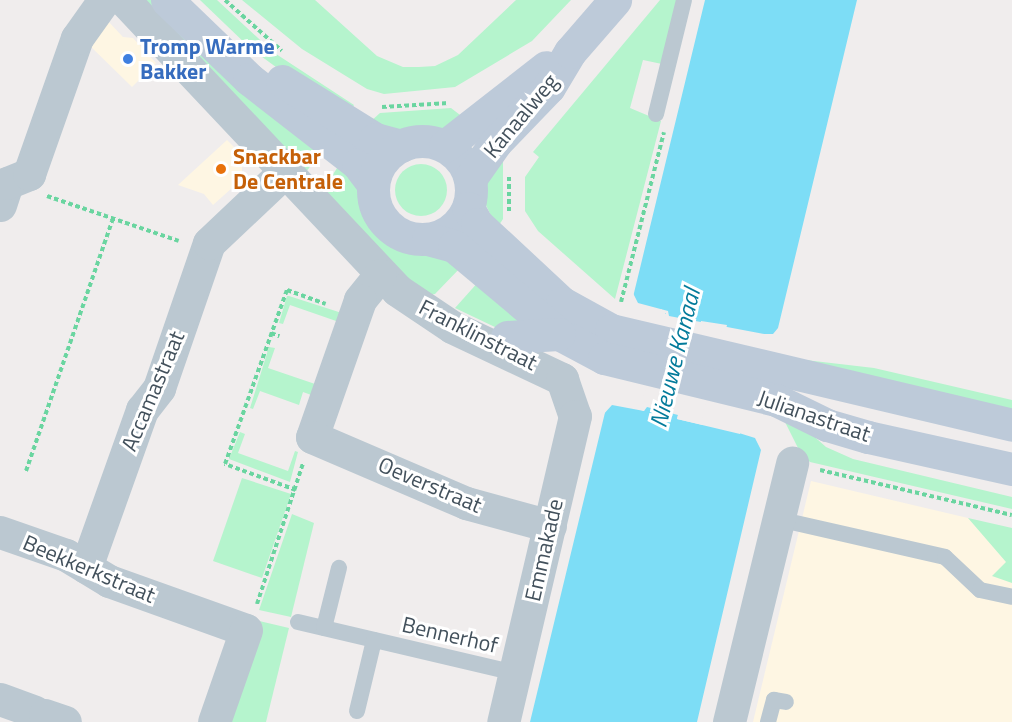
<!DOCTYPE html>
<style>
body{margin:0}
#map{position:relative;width:1012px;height:722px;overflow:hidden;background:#f0eded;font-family:"Titillium Web",sans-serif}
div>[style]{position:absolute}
.commercial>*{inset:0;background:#fef6e3}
.green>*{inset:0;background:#b5f4cd}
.round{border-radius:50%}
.water>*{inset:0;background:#7dddf6}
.pier>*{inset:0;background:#f0eded}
.path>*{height:4px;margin-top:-2px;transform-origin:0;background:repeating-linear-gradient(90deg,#6ad5a0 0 4.5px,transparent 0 7.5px)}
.service>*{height:16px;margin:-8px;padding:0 8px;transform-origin:8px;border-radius:8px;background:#bbc8d1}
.minor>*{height:33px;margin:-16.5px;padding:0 16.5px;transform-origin:16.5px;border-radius:16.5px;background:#bbc8d1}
.secondary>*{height:33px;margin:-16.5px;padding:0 16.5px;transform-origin:16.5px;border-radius:16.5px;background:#bdcad9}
.secondary>.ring{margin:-16.5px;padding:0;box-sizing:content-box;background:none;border:33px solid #bdcad9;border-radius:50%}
.dots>*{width:16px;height:16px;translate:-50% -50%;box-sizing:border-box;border:3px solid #fff;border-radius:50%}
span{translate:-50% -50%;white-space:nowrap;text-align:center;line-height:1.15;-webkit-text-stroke:6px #fff;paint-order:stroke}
.shop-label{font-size:22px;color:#366cbe;font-weight:700}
.left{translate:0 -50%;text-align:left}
.street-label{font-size:22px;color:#43515c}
.food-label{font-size:22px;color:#c56008;font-weight:700}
.water-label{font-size:24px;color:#037b9b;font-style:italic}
</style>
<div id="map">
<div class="commercial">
<div style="clip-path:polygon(106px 19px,123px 37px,133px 38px,156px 63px,132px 87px,84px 40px)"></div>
<div style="clip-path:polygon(227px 140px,242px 155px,242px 179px,213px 205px,204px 194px,178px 185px)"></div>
<div style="clip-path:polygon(811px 481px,968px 518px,1012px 566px,1012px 722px,753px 722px)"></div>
</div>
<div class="green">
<div style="clip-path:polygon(140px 0,158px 0,322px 150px,304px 175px)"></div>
<div style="clip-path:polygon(200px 0,217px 0,273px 52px,354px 105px,350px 112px,291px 78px,250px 48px)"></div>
<div style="clip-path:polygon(242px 0,315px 0,377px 56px,403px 67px,419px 67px,435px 66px,458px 55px,516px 0,571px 0,532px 41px,455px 87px,384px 94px,367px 89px,302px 49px)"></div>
<div style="clip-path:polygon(660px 0,678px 0,662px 64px,643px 60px,630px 108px,661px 121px,615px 299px,538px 231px,525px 211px,525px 177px,539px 157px,533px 152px)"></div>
<div style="clip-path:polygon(451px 108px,464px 118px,443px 130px,396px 131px,370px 122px,380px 113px)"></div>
<div style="clip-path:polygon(503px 159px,503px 219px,497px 228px,482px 197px,484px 177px)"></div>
<div class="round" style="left:395px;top:164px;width:52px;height:52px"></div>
<div style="clip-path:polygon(339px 165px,358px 183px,364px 213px,381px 237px,396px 247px,426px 252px,462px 266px,435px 294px,422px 296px,323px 190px)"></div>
<div style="clip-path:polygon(480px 280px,532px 326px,497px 328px,455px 308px)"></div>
<div style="clip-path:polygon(287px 296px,289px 296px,348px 315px,339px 322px,290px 305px,283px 324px,279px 323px)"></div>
<div style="clip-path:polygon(269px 347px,275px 348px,268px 368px,318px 385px,314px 396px,303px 392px,299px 405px,260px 391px,253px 409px,250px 408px)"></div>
<div style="clip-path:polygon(771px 356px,874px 368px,1012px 400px,1012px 413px)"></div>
<div style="clip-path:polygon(785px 422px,808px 431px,826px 447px,853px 459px,1012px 497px,1012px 509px,810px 462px,800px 452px)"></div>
<div style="clip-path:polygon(240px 432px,245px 434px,238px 453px,288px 471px,295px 451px,298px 452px,290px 482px,229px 459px)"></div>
<div style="clip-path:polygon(242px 478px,291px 494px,262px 578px,213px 561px)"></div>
<div style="clip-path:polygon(292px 514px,314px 523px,291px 617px,259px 610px)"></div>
<div style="clip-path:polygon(968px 518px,1012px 528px,1012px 583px,992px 576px,1006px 562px)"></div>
<div style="clip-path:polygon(255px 620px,289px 628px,266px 722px,220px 722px)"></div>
</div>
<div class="water">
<div style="clip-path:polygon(evenodd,705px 0,857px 0,778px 328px,773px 334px,763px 334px,739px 433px,755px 438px,761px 450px,697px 722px,530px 722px,705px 0,661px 309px,668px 316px,644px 411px,638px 409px,661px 309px,705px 0,701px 321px,727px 325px,703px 425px,677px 419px,701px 321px)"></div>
</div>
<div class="pier">
<div style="clip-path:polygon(evenodd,633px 293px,638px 303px,668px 311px,669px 316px,764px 334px,740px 434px,677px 419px,678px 415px,647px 407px,644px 411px,612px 405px,602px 416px,633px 293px,663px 313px,666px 313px,643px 408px,641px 408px,663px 313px,633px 293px,704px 323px,723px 327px,701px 422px,681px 417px,704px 323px)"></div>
</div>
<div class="path">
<div style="left:225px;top:0;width:76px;rotate:41.8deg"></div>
<div style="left:382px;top:107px;width:67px;rotate:-3.4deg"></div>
<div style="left:47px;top:196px;width:139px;rotate:18.8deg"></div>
<div style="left:509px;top:211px;width:34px;rotate:-90deg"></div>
<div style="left:621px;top:302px;width:175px;rotate:-75.8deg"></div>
<div style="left:271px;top:333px;width:9px;rotate:21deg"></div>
<div style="left:820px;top:470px;width:197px;rotate:13.2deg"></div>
<div style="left:26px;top:471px;width:267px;rotate:-71deg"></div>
<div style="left:296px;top:490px;width:76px;rotate:-159.9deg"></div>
<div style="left:225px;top:464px;width:185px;rotate:-70.4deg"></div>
<div style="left:287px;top:290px;width:41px;rotate:19.7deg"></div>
<div style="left:257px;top:604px;width:148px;rotate:-71.9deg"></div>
</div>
<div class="service">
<div style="left:656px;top:114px;width:117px;rotate:-76.2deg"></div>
<div style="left:778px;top:519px;width:171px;rotate:12.8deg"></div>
<div style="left:945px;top:557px;width:48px;rotate:43.3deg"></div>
<div style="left:980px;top:590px;width:33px;rotate:12deg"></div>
<div style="left:298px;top:622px;width:223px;rotate:13.2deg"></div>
<div style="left:324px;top:628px;width:62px;rotate:-76deg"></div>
<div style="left:357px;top:711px;width:73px;rotate:-76.5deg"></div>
<div style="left:768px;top:722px;width:23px;rotate:-75deg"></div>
<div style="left:774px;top:700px;width:12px;rotate:9deg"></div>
</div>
<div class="minor">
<div style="left:124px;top:0;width:398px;rotate:46.7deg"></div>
<div style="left:397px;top:290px;width:66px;rotate:33.9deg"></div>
<div style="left:452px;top:327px;width:122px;rotate:25.3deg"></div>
<div style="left:562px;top:379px;width:39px;rotate:71deg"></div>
<div style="left:575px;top:416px;width:314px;rotate:103.2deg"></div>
<div style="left:0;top:205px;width:23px;rotate:-72deg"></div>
<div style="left:7px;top:183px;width:24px;rotate:-22deg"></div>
<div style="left:29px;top:174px;width:144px;rotate:-70.6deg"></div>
<div style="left:77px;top:38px;width:47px;rotate:-54.6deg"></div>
<div style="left:380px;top:275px;width:32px;rotate:129deg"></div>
<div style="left:360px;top:300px;width:145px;rotate:109.3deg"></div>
<div style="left:312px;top:437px;width:168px;rotate:23.2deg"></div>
<div style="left:466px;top:503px;width:87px;rotate:15.3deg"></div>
<div style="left:0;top:532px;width:70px;rotate:19.2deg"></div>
<div style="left:66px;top:555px;width:50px;rotate:31.2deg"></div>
<div style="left:109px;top:581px;width:145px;rotate:19.7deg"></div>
<div style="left:246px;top:630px;width:97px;rotate:109.2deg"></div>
<div style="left:86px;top:567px;width:167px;rotate:-70.4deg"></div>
<div style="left:142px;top:410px;width:28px;rotate:-52deg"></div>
<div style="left:159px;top:388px;width:153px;rotate:-71deg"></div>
<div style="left:209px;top:243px;width:102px;rotate:-43.4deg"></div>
<div style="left:0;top:699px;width:37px;rotate:20deg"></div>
<div style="left:45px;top:715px;width:21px;rotate:19deg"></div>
<div style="left:729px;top:722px;width:267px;rotate:-76.3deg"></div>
</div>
<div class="secondary">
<div style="left:167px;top:0;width:114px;rotate:43.9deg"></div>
<div style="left:249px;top:79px;width:138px;rotate:37.9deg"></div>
<div style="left:358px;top:164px;width:25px;rotate:53deg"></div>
<div style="left:282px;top:81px;width:110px;rotate:31.9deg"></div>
<div style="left:375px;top:139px;width:27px;rotate:15deg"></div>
<div class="ring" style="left:373px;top:141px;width:65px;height:65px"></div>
<div style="left:445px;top:146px;width:128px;rotate:-38deg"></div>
<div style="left:470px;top:179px;width:45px;rotate:-54.9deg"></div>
<div style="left:496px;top:142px;width:76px;rotate:-46.1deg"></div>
<div style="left:549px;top:87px;width:41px;rotate:-59deg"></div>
<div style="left:570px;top:52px;width:69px;rotate:-49.1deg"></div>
<div style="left:468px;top:208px;width:18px;rotate:61deg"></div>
<div style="left:477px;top:224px;width:116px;rotate:42.9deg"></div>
<div style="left:562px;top:303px;width:56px;rotate:28.9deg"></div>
<div style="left:611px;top:330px;width:412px;rotate:13.3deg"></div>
<div style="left:428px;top:239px;width:27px;rotate:15deg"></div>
<div style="left:454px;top:246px;width:137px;rotate:40deg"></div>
<div style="left:559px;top:334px;width:51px;rotate:28.1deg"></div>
<div style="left:604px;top:358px;width:177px;rotate:13.7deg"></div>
<div style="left:776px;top:400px;width:57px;rotate:26.1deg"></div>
<div style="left:827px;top:425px;width:43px;rotate:16.3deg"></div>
<div style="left:868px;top:437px;width:148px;rotate:12.5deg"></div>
<div style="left:507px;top:337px;width:52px;rotate:-3.3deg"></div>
</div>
<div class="dots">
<div style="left:128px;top:59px;background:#3f7fe0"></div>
<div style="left:221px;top:169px;background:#e8710a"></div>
</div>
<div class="shop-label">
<span class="left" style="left:140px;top:59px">Tromp Warme<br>Bakker</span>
</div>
<div class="street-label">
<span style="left:521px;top:116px;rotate:-50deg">Kanaalweg</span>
<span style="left:478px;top:335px;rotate:27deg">Franklinstraat</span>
<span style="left:153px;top:391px;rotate:-67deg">Accamastraat</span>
<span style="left:814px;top:416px;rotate:19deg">Julianastraat</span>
<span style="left:430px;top:485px;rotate:23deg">Oeverstraat</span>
<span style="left:544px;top:550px;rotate:-77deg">Emmakade</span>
<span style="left:89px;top:569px;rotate:23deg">Beekkerkstraat</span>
<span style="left:450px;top:635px;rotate:13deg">Bennerhof</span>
</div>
<div class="food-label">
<span class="left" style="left:233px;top:169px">Snackbar<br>De Centrale</span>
</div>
<div class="water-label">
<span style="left:675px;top:358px;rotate:-76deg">Nieuwe Kanaal</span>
</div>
</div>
